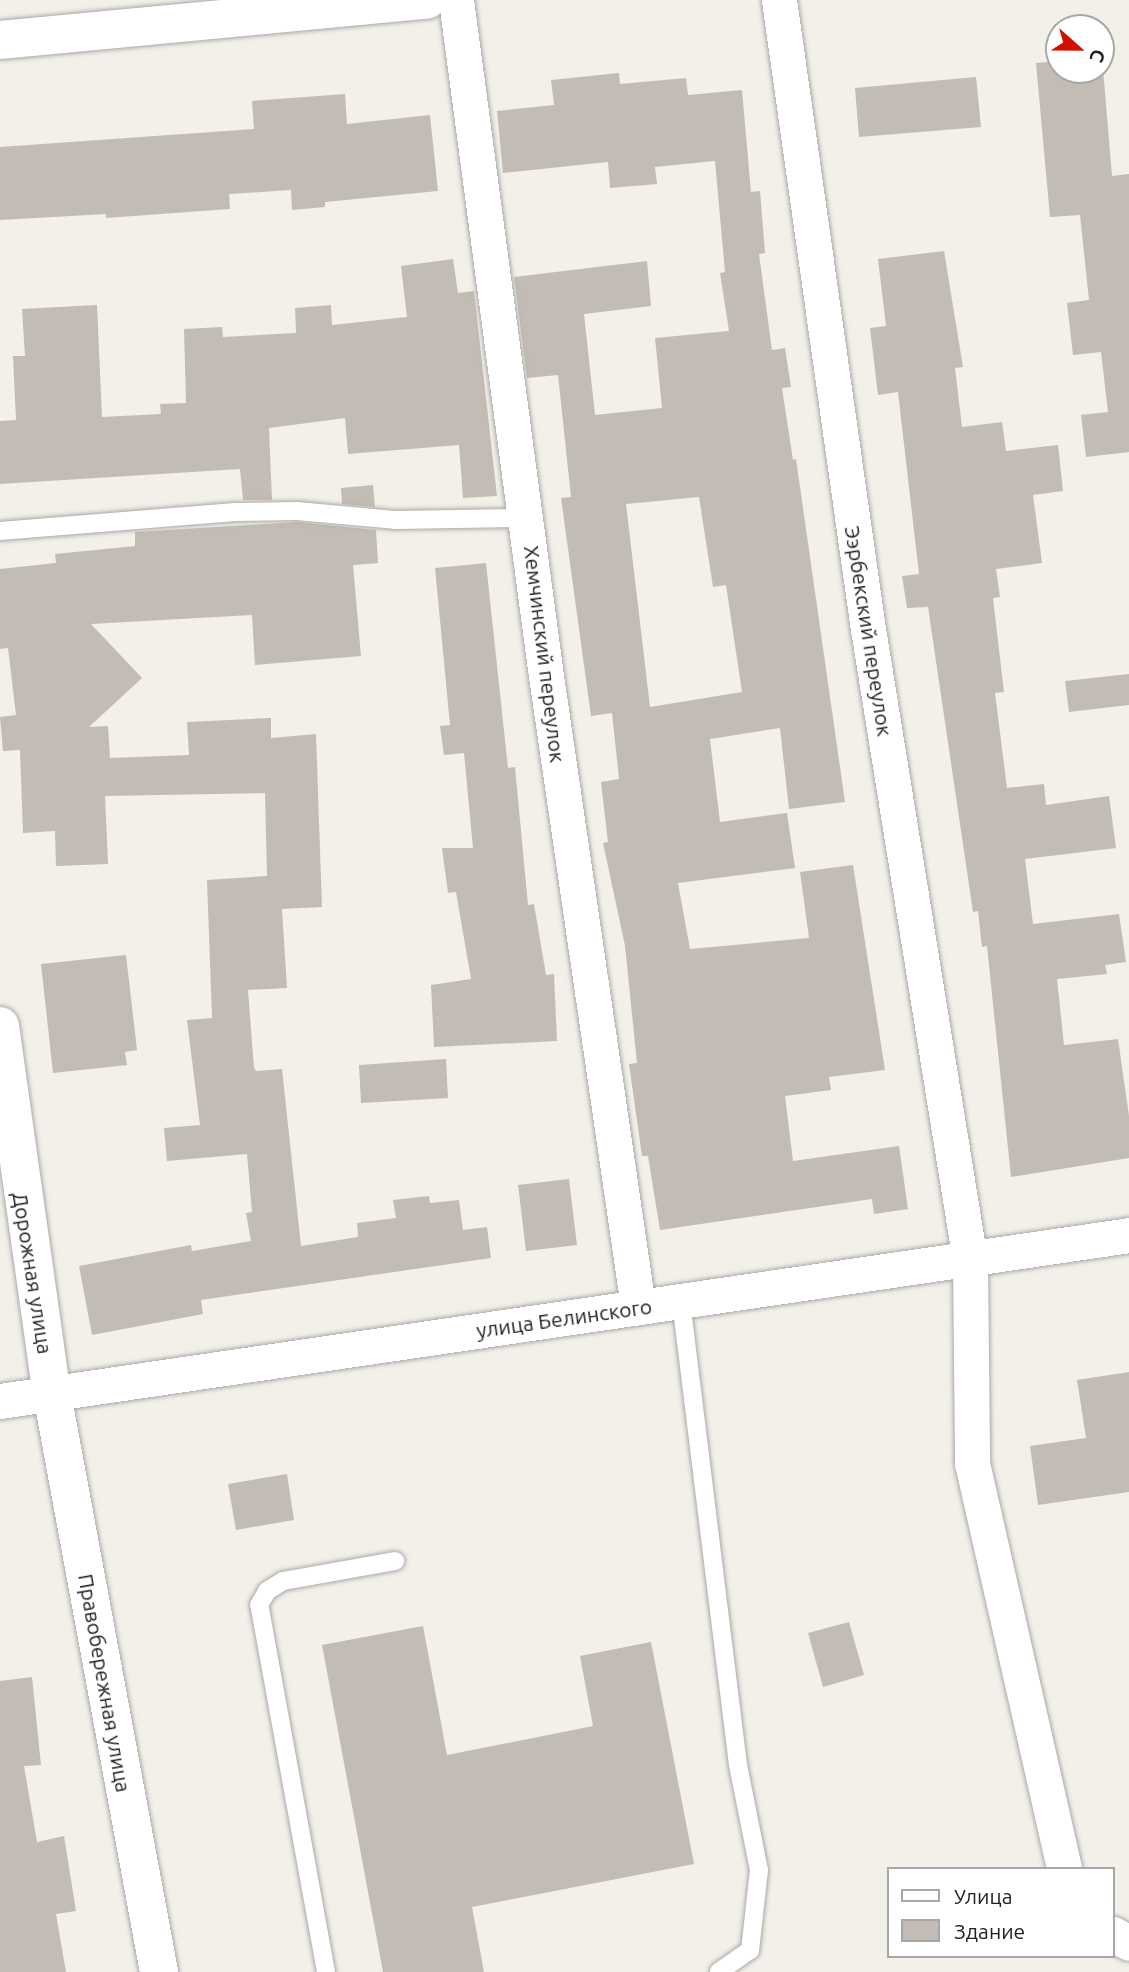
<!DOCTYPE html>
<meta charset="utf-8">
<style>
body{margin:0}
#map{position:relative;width:1129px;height:1972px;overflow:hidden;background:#f2f0e8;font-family:Ubuntu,sans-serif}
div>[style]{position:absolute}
.building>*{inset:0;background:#c3bcb4}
.roads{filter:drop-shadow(0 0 2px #a9a9a9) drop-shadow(0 0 2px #a9a9a9)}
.service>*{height:18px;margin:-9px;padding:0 9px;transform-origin:9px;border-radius:9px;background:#fff}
.minor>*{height:35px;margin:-17.5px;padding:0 17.5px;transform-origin:17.5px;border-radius:17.5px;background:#fff}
.tertiary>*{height:38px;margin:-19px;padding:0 19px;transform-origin:19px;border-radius:19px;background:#fff}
span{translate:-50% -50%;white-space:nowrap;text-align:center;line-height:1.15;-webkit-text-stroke:7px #fff;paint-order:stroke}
.street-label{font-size:21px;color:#222}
.legend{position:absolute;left:887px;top:1867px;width:228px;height:91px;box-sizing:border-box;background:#fff;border:2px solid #a7a7a7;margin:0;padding:9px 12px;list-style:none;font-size:21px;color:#222}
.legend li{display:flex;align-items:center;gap:14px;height:35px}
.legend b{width:35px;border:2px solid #a7a7a7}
.north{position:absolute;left:1045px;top:14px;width:70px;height:70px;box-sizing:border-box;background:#fff;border:2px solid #a7a7a7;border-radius:50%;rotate:111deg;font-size:19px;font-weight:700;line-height:28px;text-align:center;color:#222}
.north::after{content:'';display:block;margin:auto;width:24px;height:32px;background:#d31000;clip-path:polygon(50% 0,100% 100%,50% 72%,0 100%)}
</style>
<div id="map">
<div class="building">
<div style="clip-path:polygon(1102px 57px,1112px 176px,1129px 174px,1129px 452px,1086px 457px,1081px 415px,1108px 412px,1101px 352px,1073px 355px,1067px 303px,1089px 300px,1080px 215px,1050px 217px,1036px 63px,1059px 61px,1059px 70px,1101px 70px)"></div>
<div style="clip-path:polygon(evenodd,619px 73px,620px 84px,686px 78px,688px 95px,742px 90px,751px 192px,760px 191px,765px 253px,759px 254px,772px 350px,785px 348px,791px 387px,782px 388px,793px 460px,796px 459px,845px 802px,789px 809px,780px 728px,710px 739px,720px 822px,787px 813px,795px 868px,678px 883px,690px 949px,809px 938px,800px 872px,853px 865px,885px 1070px,829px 1077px,831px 1090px,785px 1096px,793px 1161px,899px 1146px,908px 1209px,874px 1214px,872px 1199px,660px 1230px,648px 1156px,642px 1156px,629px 1064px,637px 1063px,625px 946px,603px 843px,608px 842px,601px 782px,619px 779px,612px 713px,591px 716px,561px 498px,571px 497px,558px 375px,527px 378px,514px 277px,647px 261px,651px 306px,584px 314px,595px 415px,662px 408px,655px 338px,729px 331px,720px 273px,725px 272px,715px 161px,655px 167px,657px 184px,610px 188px,608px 162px,503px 173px,497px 111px,554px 105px,551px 80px,619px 73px,699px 497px,713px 587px,726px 585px,742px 692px,650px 707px,626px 504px,699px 497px)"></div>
<div style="clip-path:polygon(976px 77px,981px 127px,859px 137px,855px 88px)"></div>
<div style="clip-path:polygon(345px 94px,347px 124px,430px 115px,438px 191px,325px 202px,325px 207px,292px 210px,291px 190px,229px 194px,230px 209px,106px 218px,106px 214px,0 220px,0 147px,254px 129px,252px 101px)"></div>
<div style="clip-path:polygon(944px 251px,963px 367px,955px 368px,962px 427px,1002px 422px,1006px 451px,1058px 445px,1063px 491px,1033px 495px,1042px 563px,996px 569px,1000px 597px,993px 598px,1004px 692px,995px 693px,1007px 788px,1044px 784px,1046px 805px,1109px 796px,1116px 848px,1025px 859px,1033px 924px,1119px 914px,1126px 962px,1105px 965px,1107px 974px,1057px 979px,1064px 1045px,1118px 1039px,1129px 1116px,1129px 1158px,1011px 1177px,987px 946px,982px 947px,978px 911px,973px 912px,928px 607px,907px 608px,902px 576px,919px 574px,898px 392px,878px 395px,870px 328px,886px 326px,878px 259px)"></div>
<div style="clip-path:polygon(453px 259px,458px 293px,474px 291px,497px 496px,463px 498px,459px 445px,348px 454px,345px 418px,269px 428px,272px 500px,243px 500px,240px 469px,0 484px,0 421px,16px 420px,13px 356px,25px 356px,22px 309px,97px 305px,102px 417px,161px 414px,160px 404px,186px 403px,184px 329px,222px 327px,223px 337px,296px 333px,295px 308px,331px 305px,332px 325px,407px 317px,401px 266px)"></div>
<div style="clip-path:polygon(373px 485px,375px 507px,342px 504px,341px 488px)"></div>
<div style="clip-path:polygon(297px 522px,376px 530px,378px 563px,353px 565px,361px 656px,255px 665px,252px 615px,91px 624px,142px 678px,89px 727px,108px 726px,110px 758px,189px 755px,187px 722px,271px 718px,271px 738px,316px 734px,322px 907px,282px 909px,287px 988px,248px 990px,254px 1067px,256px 1071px,282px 1069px,301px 1246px,358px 1237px,357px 1223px,396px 1218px,393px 1200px,429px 1196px,430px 1203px,459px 1200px,463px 1230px,487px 1227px,491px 1258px,201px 1300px,203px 1314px,92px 1335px,79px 1266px,191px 1245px,192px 1251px,251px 1241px,246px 1213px,252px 1212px,247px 1154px,167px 1161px,164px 1128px,200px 1125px,187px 1020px,212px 1018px,207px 880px,267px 876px,265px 793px,105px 796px,108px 864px,56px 866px,55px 831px,23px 833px,20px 750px,3px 751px,0 717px,16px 715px,8px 648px,0 649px,0 569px,56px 563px,55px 554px,135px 546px,135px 532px)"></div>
<div style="clip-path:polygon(486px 563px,508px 768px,515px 767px,528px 905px,534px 904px,546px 975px,554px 974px,557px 1041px,434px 1047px,431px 985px,471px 979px,456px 892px,448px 893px,442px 848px,473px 848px,464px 753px,444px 755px,440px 726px,450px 725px,435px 568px)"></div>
<div style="clip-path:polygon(1129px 674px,1129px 705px,1069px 712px,1065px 681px)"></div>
<div style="clip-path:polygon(126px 955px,137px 1050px,125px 1052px,127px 1065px,53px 1073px,41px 964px)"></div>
<div style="clip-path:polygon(446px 1059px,448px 1098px,361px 1103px,359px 1065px)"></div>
<div style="clip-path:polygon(569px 1179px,577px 1245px,526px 1251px,518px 1185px)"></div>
<div style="clip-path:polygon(1129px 1372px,1129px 1492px,1038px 1505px,1030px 1446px,1086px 1438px,1077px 1380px)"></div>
<div style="clip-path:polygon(287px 1474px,294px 1520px,236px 1530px,228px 1484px)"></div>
<div style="clip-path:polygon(849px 1622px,864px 1675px,823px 1687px,808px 1633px)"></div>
<div style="clip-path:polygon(423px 1626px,447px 1755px,593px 1726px,580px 1656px,651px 1642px,694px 1864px,472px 1907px,484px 1972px,383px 1972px,322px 1645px)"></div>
<div style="clip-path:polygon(32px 1677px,41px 1765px,24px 1766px,37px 1842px,64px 1836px,76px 1911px,56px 1914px,66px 1972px,0 1972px,0 1681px)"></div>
</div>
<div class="roads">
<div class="service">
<div style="left:0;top:531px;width:236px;rotate:-4.6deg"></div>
<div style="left:235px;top:512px;width:62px;rotate:-0.9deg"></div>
<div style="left:297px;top:511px;width:98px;rotate:5.2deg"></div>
<div style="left:395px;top:520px;width:133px;rotate:-0.9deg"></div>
<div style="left:681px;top:1301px;width:467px;rotate:83deg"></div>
<div style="left:738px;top:1765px;width:107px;rotate:78.7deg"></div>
<div style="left:759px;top:1870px;width:81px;rotate:96.4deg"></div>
<div style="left:750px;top:1950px;width:38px;rotate:145deg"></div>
<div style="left:326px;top:1972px;width:373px;rotate:-100.3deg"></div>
<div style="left:259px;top:1605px;width:16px;rotate:-60deg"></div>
<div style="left:267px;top:1591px;width:19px;rotate:-32deg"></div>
<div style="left:283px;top:1581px;width:114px;rotate:-10.1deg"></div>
</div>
<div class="minor">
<div style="left:456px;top:0;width:682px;rotate:82.42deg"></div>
<div style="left:546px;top:676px;width:638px;rotate:81.7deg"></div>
<div style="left:779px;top:0;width:635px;rotate:81.95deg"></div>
<div style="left:868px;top:629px;width:640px;rotate:80.83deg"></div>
<div style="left:970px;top:1261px;width:202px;rotate:89.4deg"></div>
<div style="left:972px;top:1463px;width:416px;rotate:77.2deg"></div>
<div style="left:0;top:1401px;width:1141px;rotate:-8.36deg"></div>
<div style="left:1113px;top:1934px;width:18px;rotate:29deg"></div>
</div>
<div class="tertiary">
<div style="left:0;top:40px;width:429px;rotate:-5.4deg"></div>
<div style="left:0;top:1026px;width:372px;rotate:82deg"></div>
<div style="left:52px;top:1394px;width:588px;rotate:79.51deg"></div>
</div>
</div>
<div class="street-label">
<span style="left:869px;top:631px;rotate:81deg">Ээрбекский переулок</span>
<span style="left:545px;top:654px;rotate:83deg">Хемчинский переулок</span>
<span style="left:33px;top:1273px;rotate:81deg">Дорожная улица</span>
<span style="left:564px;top:1318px;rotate:-8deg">улица Белинского</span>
<span style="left:105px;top:1683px;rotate:80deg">Правобережная улица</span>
</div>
<ul class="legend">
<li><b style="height:9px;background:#fff"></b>Улица</li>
<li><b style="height:19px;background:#c3bcb4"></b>Здание</li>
</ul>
<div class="north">С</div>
</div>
